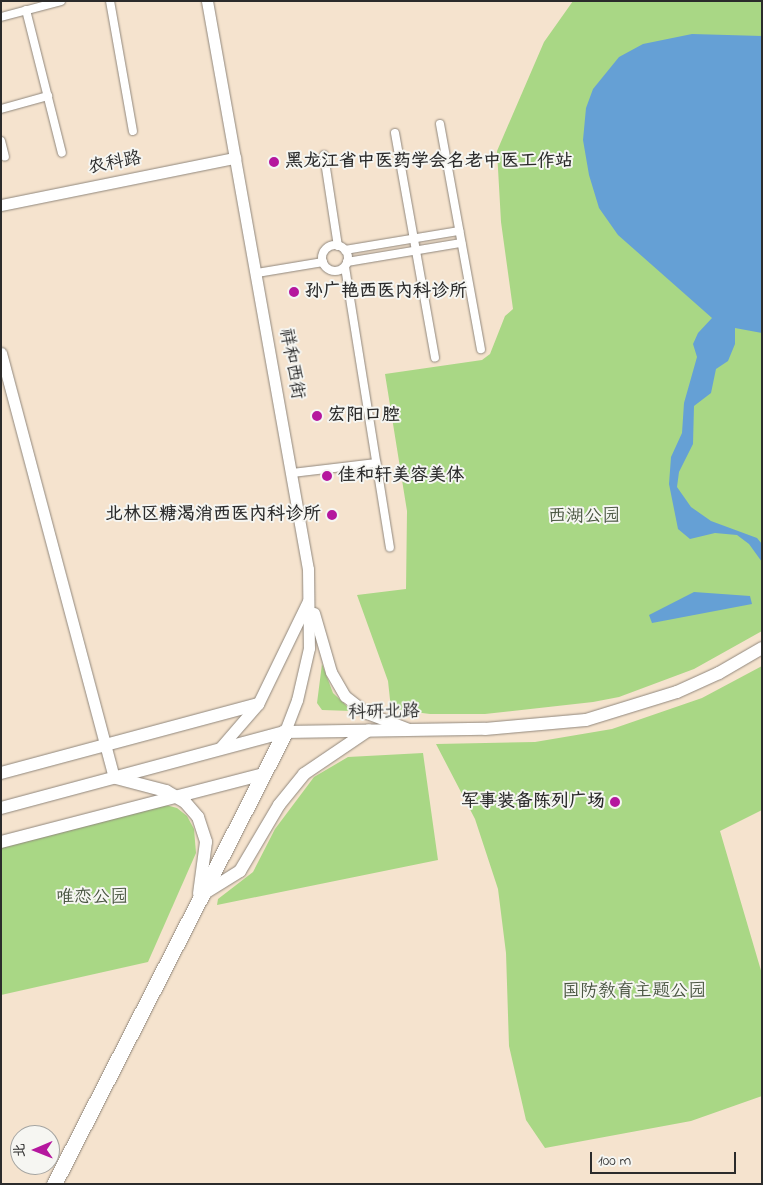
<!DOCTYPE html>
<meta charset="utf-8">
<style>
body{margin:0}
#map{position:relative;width:763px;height:1185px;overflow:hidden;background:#f5e3ce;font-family:"Indie Flower","LXGW WenKai TC",sans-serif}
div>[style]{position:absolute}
.green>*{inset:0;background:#a9d785}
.water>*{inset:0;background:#65a0d5}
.roads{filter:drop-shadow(0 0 1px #90877c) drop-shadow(0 0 1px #90877c)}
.street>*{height:8px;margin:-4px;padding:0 4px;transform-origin:4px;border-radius:4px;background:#fff}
.street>.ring{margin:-4px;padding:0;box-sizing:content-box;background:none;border:8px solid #fff;border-radius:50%}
.secondary>*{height:11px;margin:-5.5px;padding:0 5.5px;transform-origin:5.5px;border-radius:5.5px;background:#fff}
.primary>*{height:12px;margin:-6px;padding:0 6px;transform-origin:6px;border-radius:6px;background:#fff}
.highway>*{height:15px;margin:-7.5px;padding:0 7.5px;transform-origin:7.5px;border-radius:7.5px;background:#fff}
.dots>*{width:14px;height:14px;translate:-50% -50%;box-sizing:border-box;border:2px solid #f6f6f2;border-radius:50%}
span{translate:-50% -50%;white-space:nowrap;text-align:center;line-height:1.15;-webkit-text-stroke:4px #f6f6f2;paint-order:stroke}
.poi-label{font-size:18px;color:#2b2b2b;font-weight:700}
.left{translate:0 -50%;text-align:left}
.right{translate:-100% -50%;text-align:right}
.street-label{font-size:18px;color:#2b2b2b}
.park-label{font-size:18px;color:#4a5642}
.frame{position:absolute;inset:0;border:2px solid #2b2b2b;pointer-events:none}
.north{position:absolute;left:10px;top:1125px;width:50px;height:50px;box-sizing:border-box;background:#f6f6f2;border:1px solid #a5a5a2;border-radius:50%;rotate:269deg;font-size:14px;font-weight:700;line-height:20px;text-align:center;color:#2b2b2b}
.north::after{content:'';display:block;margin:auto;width:18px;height:22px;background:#b5179e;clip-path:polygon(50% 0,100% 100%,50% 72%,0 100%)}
.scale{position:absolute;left:590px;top:1152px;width:146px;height:22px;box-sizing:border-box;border:2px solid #2b2b2b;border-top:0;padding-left:6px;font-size:15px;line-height:18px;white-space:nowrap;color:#2b2b2b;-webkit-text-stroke:4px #f6f6f2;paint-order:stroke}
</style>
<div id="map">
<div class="green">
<div style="clip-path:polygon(573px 1px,762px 1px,762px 631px,694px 669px,619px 697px,593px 702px,485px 714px,430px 714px,391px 709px,388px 681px,357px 595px,406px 589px,407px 511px,385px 374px,482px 360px,490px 354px,505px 316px,513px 309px,501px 222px,497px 151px,544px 42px)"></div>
<div style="clip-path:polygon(322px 664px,333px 693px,352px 711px,322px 710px,317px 703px)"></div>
<div style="clip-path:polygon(762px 666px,762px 810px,720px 831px,762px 974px,762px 1096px,691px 1121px,545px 1148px,526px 1120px,509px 1046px,506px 953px,498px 889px,475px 819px,436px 744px,535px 742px,612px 729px,702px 698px)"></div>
<div style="clip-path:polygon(423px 753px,438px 860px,217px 905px,218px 899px,253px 872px,275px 829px,314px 777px,348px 757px)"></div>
<div style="clip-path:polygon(162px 804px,177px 808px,187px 816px,194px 829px,196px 853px,148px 962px,1px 995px,1px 844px)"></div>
</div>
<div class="water">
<div style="clip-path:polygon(692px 34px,762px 36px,762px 333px,735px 328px,735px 344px,728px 361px,716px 369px,711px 393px,694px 406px,693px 444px,679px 472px,677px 487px,691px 507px,711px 521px,757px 538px,762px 544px,762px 562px,749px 544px,737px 535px,715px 533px,690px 539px,678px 529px,669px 484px,671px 457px,682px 433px,684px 403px,697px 357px,693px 344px,698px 333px,712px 318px,618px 235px,599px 208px,589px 175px,583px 140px,586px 108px,593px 89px,619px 57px,643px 44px)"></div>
<div style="clip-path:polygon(694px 592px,750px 596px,752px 604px,652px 623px,649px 615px)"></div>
</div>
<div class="roads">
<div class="street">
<div style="left:110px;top:1px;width:132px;rotate:80deg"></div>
<div style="left:26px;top:10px;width:147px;rotate:75.9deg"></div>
<div style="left:1px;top:17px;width:62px;rotate:-14.9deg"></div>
<div style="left:1px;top:109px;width:49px;rotate:-15.5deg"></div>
<div style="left:440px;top:124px;width:229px;rotate:79.7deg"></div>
<div style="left:395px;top:133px;width:228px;rotate:79.9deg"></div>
<div style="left:1px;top:141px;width:16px;rotate:76deg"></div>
<div style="left:324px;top:155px;width:92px;rotate:81.3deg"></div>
<div class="ring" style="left:322px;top:245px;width:18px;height:18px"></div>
<div style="left:345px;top:250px;width:116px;rotate:-9.5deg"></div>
<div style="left:347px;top:262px;width:116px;rotate:-9.5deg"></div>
<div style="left:345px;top:267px;width:284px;rotate:80.9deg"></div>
<div style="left:257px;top:273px;width:67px;rotate:-9.5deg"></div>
<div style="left:292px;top:473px;width:85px;rotate:-6.8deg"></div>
</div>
<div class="secondary">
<div style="left:207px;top:1px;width:577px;rotate:79.92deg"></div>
<div style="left:308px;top:569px;width:79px;rotate:89.3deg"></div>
<div style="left:309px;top:648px;width:53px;rotate:103deg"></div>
<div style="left:297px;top:700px;width:34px;rotate:111deg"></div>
<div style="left:1px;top:205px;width:239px;rotate:-11.4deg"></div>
<div style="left:1px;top:353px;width:439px;rotate:75.1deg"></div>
<div style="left:314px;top:613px;width:61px;rotate:73.9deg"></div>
<div style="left:331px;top:672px;width:28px;rotate:60deg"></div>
<div style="left:345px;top:696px;width:28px;rotate:38deg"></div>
<div style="left:367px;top:713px;width:45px;rotate:20.9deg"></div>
<div style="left:219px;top:749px;width:60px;rotate:-49.1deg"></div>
<div style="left:258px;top:704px;width:114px;rotate:-64.1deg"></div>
</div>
<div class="primary">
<div style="left:1px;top:773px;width:266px;rotate:-15deg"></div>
<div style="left:116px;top:778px;width:52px;rotate:14.6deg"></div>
<div style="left:166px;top:791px;width:22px;rotate:30deg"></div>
<div style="left:185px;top:802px;width:20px;rotate:49deg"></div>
<div style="left:198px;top:817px;width:26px;rotate:72deg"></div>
<div style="left:206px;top:842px;width:52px;rotate:97.7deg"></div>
<div style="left:1px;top:808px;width:294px;rotate:-15deg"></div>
<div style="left:285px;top:732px;width:200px;rotate:-0.9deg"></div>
<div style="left:485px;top:729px;width:101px;rotate:-5.1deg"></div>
<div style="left:586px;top:720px;width:95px;rotate:-17.1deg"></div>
<div style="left:677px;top:692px;width:46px;rotate:-24.3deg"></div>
<div style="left:719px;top:673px;width:50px;rotate:-30.2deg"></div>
<div style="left:1px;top:842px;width:272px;rotate:-14.5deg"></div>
<div style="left:200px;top:896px;width:47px;rotate:-32deg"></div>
<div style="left:240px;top:871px;width:77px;rotate:-59.4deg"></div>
<div style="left:279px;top:805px;width:40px;rotate:-51deg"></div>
<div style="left:304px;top:774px;width:78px;rotate:-34.1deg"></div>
</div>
<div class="highway">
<div style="left:54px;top:1184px;width:508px;rotate:-62.93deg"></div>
</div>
</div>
<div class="dots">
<div style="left:274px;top:162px;background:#b5179e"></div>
<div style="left:294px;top:292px;background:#b5179e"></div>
<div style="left:317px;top:416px;background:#b5179e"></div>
<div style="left:327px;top:476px;background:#b5179e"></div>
<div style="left:332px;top:515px;background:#b5179e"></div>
<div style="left:615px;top:802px;background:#b5179e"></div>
</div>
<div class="poi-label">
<span class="left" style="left:285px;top:162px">黑龙江省中医药学会名老中医工作站</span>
<span class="left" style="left:305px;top:292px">孙广艳西医内科诊所</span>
<span class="left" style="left:328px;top:416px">宏阳口腔</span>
<span class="left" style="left:338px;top:476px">佳和轩美容美体</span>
<span class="right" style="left:321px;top:515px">北林区糖渴消西医内科诊所</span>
<span class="right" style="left:605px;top:802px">军事装备陈列广场</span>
</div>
<div class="street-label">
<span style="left:115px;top:164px;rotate:-11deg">农科路</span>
<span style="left:291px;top:364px;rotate:80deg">祥和西街</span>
<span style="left:384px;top:713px;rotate:-1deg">科研北路</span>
</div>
<div class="park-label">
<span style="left:584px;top:517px">西湖公园</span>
<span style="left:92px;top:898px">唯恋公园</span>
<span style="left:634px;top:992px">国防教育主题公园</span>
</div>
<div class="frame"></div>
<div class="north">北</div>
<div class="scale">100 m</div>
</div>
